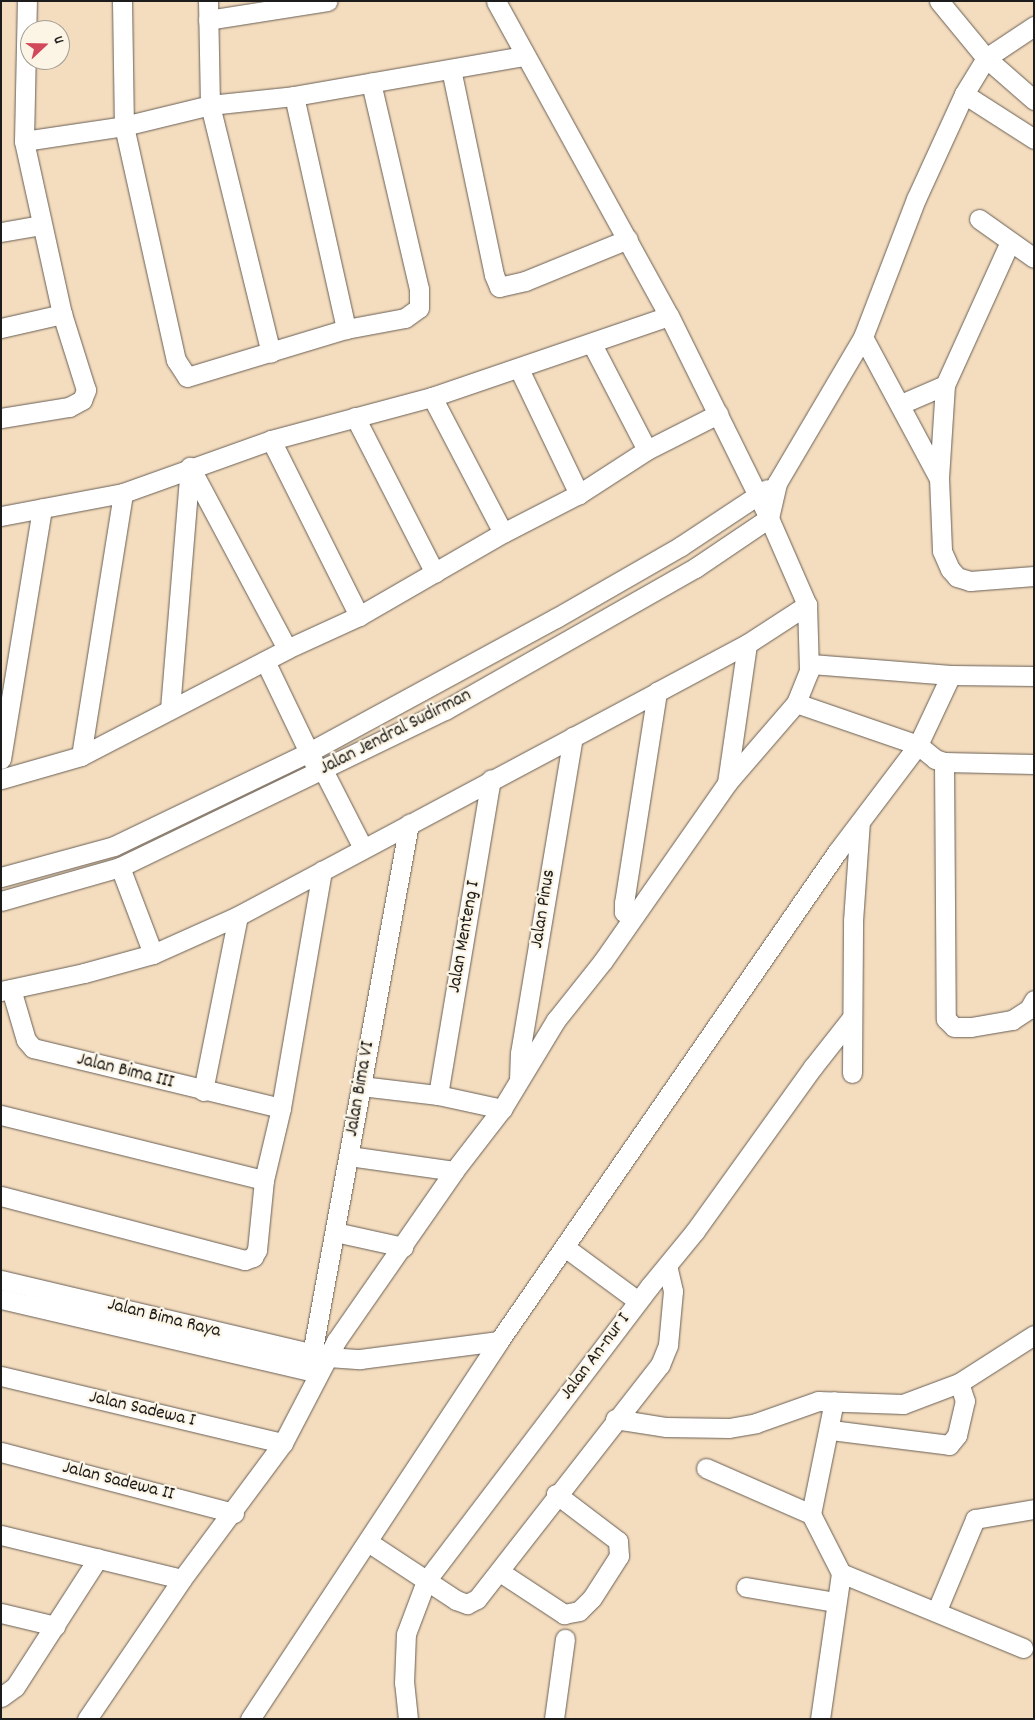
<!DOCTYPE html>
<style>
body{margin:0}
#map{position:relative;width:1035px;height:1720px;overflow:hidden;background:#f4dcbe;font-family:Dekko,sans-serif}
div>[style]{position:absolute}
.roads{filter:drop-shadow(0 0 1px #685f55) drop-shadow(0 0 1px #685f55)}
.minor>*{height:19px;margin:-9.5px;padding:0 9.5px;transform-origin:9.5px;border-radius:9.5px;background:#fff}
span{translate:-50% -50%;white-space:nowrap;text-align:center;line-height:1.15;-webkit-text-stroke:4.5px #fcf5e5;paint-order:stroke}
.street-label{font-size:19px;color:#1c1c1c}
.frame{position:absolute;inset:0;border:2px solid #1c1c1c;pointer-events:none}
.north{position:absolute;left:20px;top:20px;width:50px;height:50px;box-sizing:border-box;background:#fcf5e5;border:1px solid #a29e95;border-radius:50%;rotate:69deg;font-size:14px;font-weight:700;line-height:20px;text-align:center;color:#1c1c1c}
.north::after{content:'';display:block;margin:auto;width:18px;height:22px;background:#d1495b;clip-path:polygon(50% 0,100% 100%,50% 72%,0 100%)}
</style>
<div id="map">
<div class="roads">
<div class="minor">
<div style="left:122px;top:1px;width:125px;rotate:89.1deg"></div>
<div style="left:124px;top:126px;width:240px;rotate:77.5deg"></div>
<div style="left:176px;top:360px;width:20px;rotate:57deg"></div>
<div style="left:187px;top:377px;width:166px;rotate:-16.8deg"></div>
<div style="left:346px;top:329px;width:60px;rotate:-10.6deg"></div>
<div style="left:405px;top:318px;width:17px;rotate:-36deg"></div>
<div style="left:419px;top:308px;width:19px;rotate:-90deg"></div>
<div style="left:419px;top:289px;width:212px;rotate:-103.1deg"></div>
<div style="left:208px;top:1px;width:104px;rotate:88.9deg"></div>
<div style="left:210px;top:105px;width:255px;rotate:76.2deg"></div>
<div style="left:939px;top:1px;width:74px;rotate:50.5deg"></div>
<div style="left:986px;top:58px;width:64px;rotate:41.2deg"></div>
<div style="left:208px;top:20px;width:121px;rotate:-9deg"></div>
<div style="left:451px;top:69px;width:210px;rotate:78.2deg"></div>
<div style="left:494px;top:275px;width:13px;rotate:67deg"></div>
<div style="left:499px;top:287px;width:27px;rotate:-13deg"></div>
<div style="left:525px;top:281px;width:111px;rotate:-22.2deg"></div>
<div style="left:964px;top:94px;width:83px;rotate:32.7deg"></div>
<div style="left:294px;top:96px;width:239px;rotate:77.4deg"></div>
<div style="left:24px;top:141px;width:101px;rotate:-8.5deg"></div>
<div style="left:124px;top:126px;width:89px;rotate:-13.7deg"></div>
<div style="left:210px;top:105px;width:84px;rotate:-6.1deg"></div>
<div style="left:294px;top:96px;width:233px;rotate:-9.9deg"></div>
<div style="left:979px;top:219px;width:67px;rotate:35.3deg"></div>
<div style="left:1px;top:232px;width:40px;rotate:-10deg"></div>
<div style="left:1009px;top:244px;width:155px;rotate:114.4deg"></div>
<div style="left:945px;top:385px;width:93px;rotate:93.7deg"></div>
<div style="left:939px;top:478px;width:73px;rotate:87.6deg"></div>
<div style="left:942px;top:551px;width:20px;rotate:66deg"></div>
<div style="left:950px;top:569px;width:11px;rotate:49deg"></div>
<div style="left:957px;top:577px;width:14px;rotate:17deg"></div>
<div style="left:970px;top:581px;width:64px;rotate:-4.5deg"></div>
<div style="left:1px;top:328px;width:63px;rotate:-12.9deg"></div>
<div style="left:863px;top:337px;width:159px;rotate:61.8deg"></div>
<div style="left:592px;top:344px;width:119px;rotate:62.6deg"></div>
<div style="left:519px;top:369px;width:139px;rotate:64.4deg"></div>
<div style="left:432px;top:397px;width:153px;rotate:62.4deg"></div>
<div style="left:901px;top:404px;width:48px;rotate:-23.4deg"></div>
<div style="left:355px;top:417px;width:175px;rotate:62.9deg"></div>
<div style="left:1px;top:418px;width:69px;rotate:-9.2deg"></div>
<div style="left:69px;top:407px;width:15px;rotate:-28deg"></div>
<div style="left:82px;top:400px;width:11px;rotate:-68deg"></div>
<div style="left:86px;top:390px;width:80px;rotate:-107.5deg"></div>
<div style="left:62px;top:314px;width:177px;rotate:-102.4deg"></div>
<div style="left:24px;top:141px;width:140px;rotate:-88.8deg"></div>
<div style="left:271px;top:440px;width:197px;rotate:63.4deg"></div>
<div style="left:190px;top:467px;width:206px;rotate:61.9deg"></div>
<div style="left:1px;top:516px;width:124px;rotate:-10.7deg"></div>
<div style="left:123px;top:493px;width:157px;rotate:-19.7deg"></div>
<div style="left:271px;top:440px;width:167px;rotate:-15deg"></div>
<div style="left:432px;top:397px;width:250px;rotate:-18.9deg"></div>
<div style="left:265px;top:661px;width:113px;rotate:64.3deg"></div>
<div style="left:811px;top:664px;width:140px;rotate:4.5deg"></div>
<div style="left:951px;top:675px;width:83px;rotate:0.7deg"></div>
<div style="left:796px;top:703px;width:129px;rotate:19deg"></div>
<div style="left:918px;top:745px;width:22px;rotate:39deg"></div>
<div style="left:935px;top:759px;width:9px;rotate:18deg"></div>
<div style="left:944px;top:762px;width:90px;rotate:1.3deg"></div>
<div style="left:170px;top:709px;width:243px;rotate:-85.3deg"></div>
<div style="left:81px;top:756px;width:266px;rotate:-80.9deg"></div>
<div style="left:1px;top:759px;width:254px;rotate:-80.7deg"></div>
<div style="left:944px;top:762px;width:257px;rotate:89.6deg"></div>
<div style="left:946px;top:1019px;width:11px;rotate:45deg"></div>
<div style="left:954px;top:1027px;width:17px"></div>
<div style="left:971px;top:1027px;width:42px;rotate:-9.7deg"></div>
<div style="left:1012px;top:1020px;width:20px;rotate:-33deg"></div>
<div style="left:1029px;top:1009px;width:10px;rotate:-61deg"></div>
<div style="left:323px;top:770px;width:88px;rotate:62.9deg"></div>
<div style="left:1px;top:779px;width:83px;rotate:-16deg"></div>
<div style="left:81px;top:756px;width:232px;rotate:-27.4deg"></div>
<div style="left:287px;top:649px;width:79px;rotate:-24.6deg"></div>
<div style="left:359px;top:616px;width:166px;rotate:-30deg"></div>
<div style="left:503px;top:533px;width:85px;rotate:-27.2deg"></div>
<div style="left:579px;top:494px;width:81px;rotate:-32.9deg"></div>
<div style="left:647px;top:450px;width:80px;rotate:-26.9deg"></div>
<div style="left:727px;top:783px;width:140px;rotate:-81.8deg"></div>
<div style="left:120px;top:867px;width:93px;rotate:69.2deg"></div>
<div style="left:1px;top:877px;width:117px;rotate:-15.3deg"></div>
<div style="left:114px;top:846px;width:216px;rotate:-25.7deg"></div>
<div style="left:309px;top:752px;width:281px;rotate:-28.5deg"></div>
<div style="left:556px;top:618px;width:144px;rotate:-29.9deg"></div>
<div style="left:681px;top:546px;width:103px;rotate:-33.5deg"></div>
<div style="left:1px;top:901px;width:124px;rotate:-15.9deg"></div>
<div style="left:120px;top:867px;width:361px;rotate:-25.8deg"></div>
<div style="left:445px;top:710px;width:288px;rotate:-29.6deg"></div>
<div style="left:695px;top:568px;width:89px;rotate:-34deg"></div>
<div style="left:769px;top:518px;width:36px;rotate:-77deg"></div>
<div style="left:777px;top:483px;width:169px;rotate:-59.5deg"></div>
<div style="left:863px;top:337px;width:148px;rotate:-69deg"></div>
<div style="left:916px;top:199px;width:115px;rotate:-65.4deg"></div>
<div style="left:964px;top:94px;width:42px;rotate:-58.6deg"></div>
<div style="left:986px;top:58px;width:58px;rotate:-33.7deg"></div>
<div style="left:631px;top:917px;width:9px;rotate:-144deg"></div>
<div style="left:624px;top:912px;width:9px;rotate:-90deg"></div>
<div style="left:624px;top:903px;width:214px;rotate:-81.1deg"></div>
<div style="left:11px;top:989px;width:53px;rotate:73.6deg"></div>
<div style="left:26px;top:1040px;width:11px;rotate:49deg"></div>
<div style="left:33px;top:1048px;width:255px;rotate:13.6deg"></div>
<div style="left:1px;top:991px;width:85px;rotate:-12.2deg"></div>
<div style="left:84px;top:973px;width:72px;rotate:-15.4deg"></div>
<div style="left:153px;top:954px;width:93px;rotate:-24.1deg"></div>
<div style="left:238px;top:916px;width:475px;rotate:-28.1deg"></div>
<div style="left:657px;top:692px;width:102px;rotate:-28.1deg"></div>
<div style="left:747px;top:644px;width:72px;rotate:-33deg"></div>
<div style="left:852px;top:1073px;width:152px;rotate:-89.6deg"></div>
<div style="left:853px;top:921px;width:99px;rotate:-86deg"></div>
<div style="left:519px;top:1080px;width:27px;rotate:-88deg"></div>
<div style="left:520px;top:1053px;width:321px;rotate:-80.5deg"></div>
<div style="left:361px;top:1086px;width:78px;rotate:6.7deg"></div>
<div style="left:438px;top:1095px;width:66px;rotate:12.3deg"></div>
<div style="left:203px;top:1091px;width:178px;rotate:-78.7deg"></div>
<div style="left:438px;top:1095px;width:320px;rotate:-80.5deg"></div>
<div style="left:1px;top:1115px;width:271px;rotate:13.9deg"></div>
<div style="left:349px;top:1156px;width:106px;rotate:8.1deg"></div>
<div style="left:1px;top:1196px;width:252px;rotate:14.7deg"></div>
<div style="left:245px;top:1260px;width:9px;rotate:-21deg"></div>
<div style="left:253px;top:1257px;width:8px;rotate:-60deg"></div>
<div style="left:257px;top:1250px;width:70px;rotate:-84.3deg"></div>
<div style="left:264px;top:1180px;width:74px;rotate:-76.7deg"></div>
<div style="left:281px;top:1108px;width:241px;rotate:-80.2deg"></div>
<div style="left:335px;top:1232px;width:70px;rotate:12.4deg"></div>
<div style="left:566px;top:1248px;width:89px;rotate:36.4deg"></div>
<div style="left:1px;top:1280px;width:336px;rotate:13.3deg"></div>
<div style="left:328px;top:1357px;width:32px;rotate:4deg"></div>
<div style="left:360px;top:1359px;width:140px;rotate:-7.4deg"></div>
<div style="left:1px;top:1299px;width:326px;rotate:13.1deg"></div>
<div style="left:312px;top:1354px;width:539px;rotate:-79.63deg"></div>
<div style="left:1px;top:1376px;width:290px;rotate:13.4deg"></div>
<div style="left:615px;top:1419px;width:52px;rotate:8.9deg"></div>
<div style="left:666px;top:1427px;width:63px;rotate:0.9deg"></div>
<div style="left:729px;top:1428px;width:27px;rotate:-10deg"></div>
<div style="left:756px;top:1423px;width:66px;rotate:-19.5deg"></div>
<div style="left:818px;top:1401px;width:85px;rotate:2deg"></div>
<div style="left:903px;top:1404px;width:60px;rotate:-20.6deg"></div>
<div style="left:959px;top:1383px;width:89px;rotate:-32.6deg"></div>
<div style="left:831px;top:1430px;width:119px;rotate:7.2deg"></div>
<div style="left:949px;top:1445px;width:13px;rotate:-51deg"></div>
<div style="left:957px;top:1435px;width:35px;rotate:-77deg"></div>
<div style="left:965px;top:1401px;width:19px;rotate:-108deg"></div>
<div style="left:1px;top:1452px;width:241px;rotate:14.7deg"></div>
<div style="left:706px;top:1468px;width:115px;rotate:23.7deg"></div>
<div style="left:1px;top:1535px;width:186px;rotate:13.7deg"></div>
<div style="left:368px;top:1542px;width:105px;rotate:33.4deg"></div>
<div style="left:456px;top:1600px;width:12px;rotate:20deg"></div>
<div style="left:467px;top:1604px;width:11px;rotate:-27deg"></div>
<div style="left:477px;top:1599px;width:297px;rotate:-52deg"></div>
<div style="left:660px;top:1365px;width:22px;rotate:-68deg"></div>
<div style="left:668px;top:1345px;width:54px;rotate:-84.7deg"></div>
<div style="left:673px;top:1291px;width:26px;rotate:-103deg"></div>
<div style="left:500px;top:1572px;width:77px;rotate:33.3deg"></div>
<div style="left:564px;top:1614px;width:15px;rotate:-11deg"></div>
<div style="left:579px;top:1611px;width:18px;rotate:-45deg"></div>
<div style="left:592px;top:1598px;width:50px;rotate:-57.3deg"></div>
<div style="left:619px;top:1556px;width:15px;rotate:-94deg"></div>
<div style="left:618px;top:1541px;width:78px;rotate:-142.8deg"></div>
<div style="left:841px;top:1573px;width:197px;rotate:22.4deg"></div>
<div style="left:746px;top:1587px;width:91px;rotate:9.5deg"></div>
<div style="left:937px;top:1610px;width:99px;rotate:-67.3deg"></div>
<div style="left:975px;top:1519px;width:60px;rotate:-9.6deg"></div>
<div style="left:1px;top:1613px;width:56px;rotate:13.5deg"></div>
<div style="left:1px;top:1697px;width:17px;rotate:-36deg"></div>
<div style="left:15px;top:1687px;width:153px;rotate:-57.2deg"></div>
<div style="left:87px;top:1719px;width:169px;rotate:-55.8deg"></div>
<div style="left:182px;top:1579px;width:169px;rotate:-53.4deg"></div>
<div style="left:283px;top:1443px;width:115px;rotate:-62.5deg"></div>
<div style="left:336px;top:1341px;width:207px;rotate:-55.2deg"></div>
<div style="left:454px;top:1171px;width:78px;rotate:-52.3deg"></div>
<div style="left:502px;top:1109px;width:104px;rotate:-58.8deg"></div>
<div style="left:556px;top:1020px;width:75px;rotate:-51.5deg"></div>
<div style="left:603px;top:961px;width:217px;rotate:-55.1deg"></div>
<div style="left:727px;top:783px;width:106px;rotate:-49.2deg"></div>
<div style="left:796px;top:703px;width:35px;rotate:-68deg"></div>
<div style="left:809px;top:671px;width:66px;rotate:-91.7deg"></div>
<div style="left:807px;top:605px;width:95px;rotate:-113.6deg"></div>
<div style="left:769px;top:518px;width:225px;rotate:-116.3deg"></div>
<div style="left:669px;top:316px;width:359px;rotate:-118.8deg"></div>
<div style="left:250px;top:1719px;width:453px;rotate:-56.6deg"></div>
<div style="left:499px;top:1341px;width:594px;rotate:-55.35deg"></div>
<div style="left:837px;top:852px;width:134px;rotate:-52.9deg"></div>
<div style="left:918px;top:745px;width:77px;rotate:-64.8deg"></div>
<div style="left:408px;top:1719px;width:36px;rotate:-96deg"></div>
<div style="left:404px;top:1683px;width:49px;rotate:-87.7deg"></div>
<div style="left:406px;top:1634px;width:57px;rotate:-69.3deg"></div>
<div style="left:426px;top:1581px;width:370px;rotate:-52.8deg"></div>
<div style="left:650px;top:1286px;width:71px;rotate:-50.7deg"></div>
<div style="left:695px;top:1231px;width:202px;rotate:-54.3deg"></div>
<div style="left:813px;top:1067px;width:60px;rotate:-51.8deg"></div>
<div style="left:554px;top:1719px;width:81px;rotate:-82.2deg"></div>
<div style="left:820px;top:1719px;width:148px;rotate:-81.8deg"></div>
<div style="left:841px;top:1573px;width:66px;rotate:-117deg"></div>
<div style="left:811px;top:1514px;width:115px;rotate:-78.5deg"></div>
</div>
</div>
<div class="street-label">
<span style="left:396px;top:733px;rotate:-27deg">Jalan Jendral Sudirman</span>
<span style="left:544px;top:909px;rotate:-81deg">Jalan Pinus</span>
<span style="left:465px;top:937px;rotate:-80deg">Jalan Menteng I</span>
<span style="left:125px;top:1072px;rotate:14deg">Jalan Bima III</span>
<span style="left:361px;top:1089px;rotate:-80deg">Jalan Bima VI</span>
<span style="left:164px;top:1319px;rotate:14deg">Jalan Bima Raya</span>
<span style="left:596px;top:1357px;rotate:-53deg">Jalan An-nur I</span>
<span style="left:142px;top:1410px;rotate:13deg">Jalan Sadewa I</span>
<span style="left:118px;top:1482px;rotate:14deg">Jalan Sadewa II</span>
</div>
<div class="frame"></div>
<div class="north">U</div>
</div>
